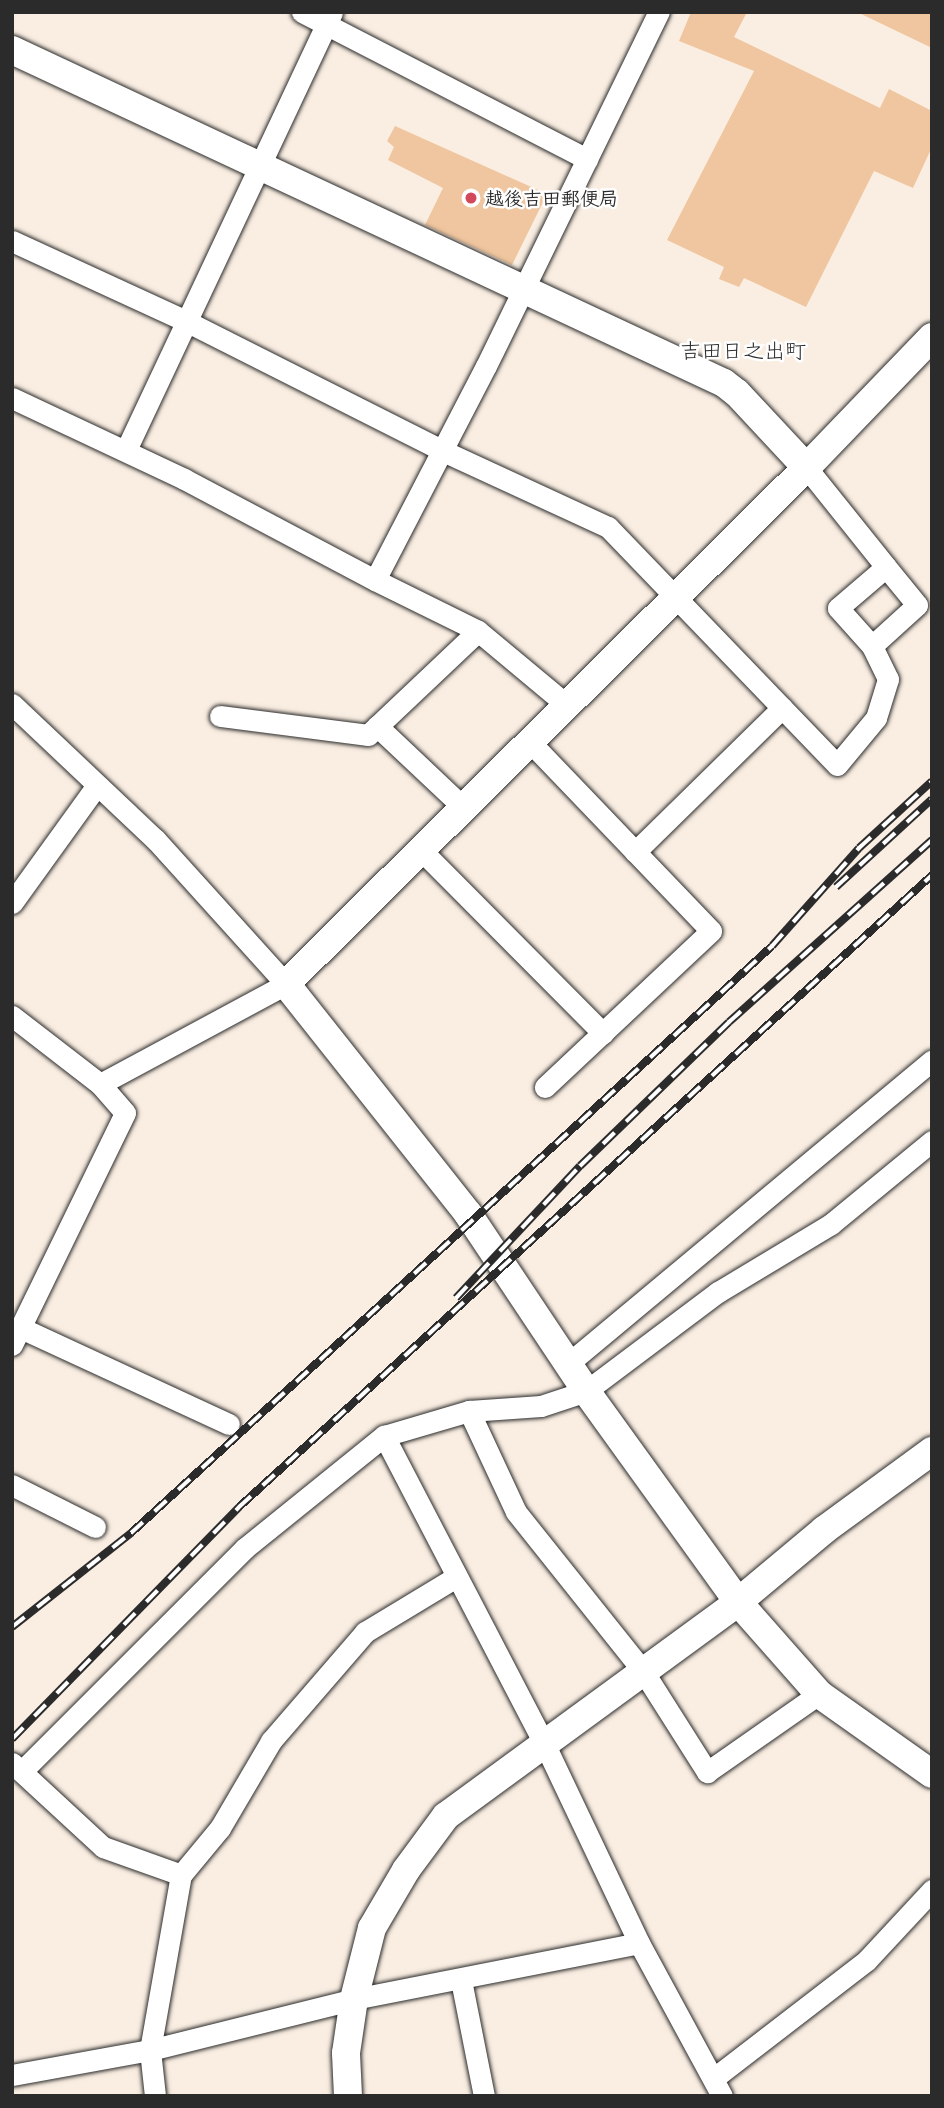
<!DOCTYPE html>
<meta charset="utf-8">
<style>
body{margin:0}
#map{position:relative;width:944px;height:2108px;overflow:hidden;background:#faeee2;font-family:"Playpen Sans","Klee One",sans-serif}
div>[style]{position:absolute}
.building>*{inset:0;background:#efc69f}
.roads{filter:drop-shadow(0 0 2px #2b2b2b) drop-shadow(0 0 2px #2b2b2b)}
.street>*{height:21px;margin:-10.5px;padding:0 10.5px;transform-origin:10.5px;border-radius:10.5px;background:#fff}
.secondary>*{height:28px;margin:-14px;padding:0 14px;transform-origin:14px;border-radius:14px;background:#fff}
.rail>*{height:8px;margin-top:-4px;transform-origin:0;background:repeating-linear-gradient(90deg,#fff 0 16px,#2b2b2b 0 32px);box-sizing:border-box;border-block:2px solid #2b2b2b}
.dots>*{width:19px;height:19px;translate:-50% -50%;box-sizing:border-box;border:4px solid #fff;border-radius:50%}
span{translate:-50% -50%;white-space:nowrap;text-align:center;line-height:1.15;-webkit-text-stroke:5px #fff;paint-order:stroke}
.poi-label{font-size:19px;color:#2b2b2b;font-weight:700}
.left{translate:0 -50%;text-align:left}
.neighbourhood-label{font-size:21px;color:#2b2b2b}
.frame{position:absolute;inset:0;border:14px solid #2b2b2b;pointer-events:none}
</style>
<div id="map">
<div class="building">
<div style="clip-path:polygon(691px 12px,747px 12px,734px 37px,880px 108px,889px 89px,932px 111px,932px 147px,913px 188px,874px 171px,806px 307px,744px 278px,739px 287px,719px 279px,724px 267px,667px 240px,754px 71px,679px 41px)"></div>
<div style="clip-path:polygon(857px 12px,932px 12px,932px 48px)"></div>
<div style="clip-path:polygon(395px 126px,547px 194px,512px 265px,425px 225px,443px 188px,388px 160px,394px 147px,387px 141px)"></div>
</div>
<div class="roads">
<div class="street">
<div style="left:302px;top:12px;width:321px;rotate:27.3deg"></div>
<div style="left:12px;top:241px;width:192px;rotate:24.7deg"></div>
<div style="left:186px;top:321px;width:286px;rotate:26.8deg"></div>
<div style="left:441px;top:450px;width:184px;rotate:24.8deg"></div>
<div style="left:608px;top:527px;width:330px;rotate:46.1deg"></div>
<div style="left:837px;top:765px;width:61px;rotate:-50.3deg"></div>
<div style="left:876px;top:718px;width:41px;rotate:-72.9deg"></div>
<div style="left:888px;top:679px;width:37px;rotate:-116deg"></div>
<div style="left:12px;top:398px;width:190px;rotate:25.2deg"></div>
<div style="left:184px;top:479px;width:216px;rotate:27.9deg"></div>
<div style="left:375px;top:580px;width:115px;rotate:26.3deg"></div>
<div style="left:478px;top:631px;width:117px;rotate:39.8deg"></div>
<div style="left:126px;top:450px;width:484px;rotate:-64.8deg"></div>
<div style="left:806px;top:467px;width:128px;rotate:51.3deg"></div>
<div style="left:886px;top:567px;width:49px;rotate:50.8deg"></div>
<div style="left:917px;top:605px;width:61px;rotate:137.7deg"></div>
<div style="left:872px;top:646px;width:51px;rotate:-131.8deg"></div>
<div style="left:838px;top:608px;width:63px;rotate:-40.5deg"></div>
<div style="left:375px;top:580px;width:241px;rotate:-62.6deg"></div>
<div style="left:486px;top:366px;width:394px;rotate:-64deg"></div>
<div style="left:12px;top:704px;width:197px;rotate:43.4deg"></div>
<div style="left:155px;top:839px;width:195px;rotate:47.9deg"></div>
<div style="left:286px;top:984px;width:211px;rotate:151.7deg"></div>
<div style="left:220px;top:716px;width:149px;rotate:7.3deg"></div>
<div style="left:368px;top:735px;width:151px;rotate:-43.4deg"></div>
<div style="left:377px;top:726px;width:120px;rotate:43.3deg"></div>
<div style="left:531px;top:743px;width:260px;rotate:46.2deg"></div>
<div style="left:711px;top:931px;width:228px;rotate:136.8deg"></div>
<div style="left:422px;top:851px;width:257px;rotate:45.2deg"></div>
<div style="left:635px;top:852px;width:206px;rotate:-44.4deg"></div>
<div style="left:12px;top:903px;width:145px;rotate:-54.2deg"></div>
<div style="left:12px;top:1016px;width:111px;rotate:37.7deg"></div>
<div style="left:100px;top:1084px;width:38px;rotate:49deg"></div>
<div style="left:125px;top:1113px;width:258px;rotate:116deg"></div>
<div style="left:21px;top:1328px;width:229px;rotate:24.8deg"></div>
<div style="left:570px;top:1362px;width:471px;rotate:-39.8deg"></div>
<div style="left:469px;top:1411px;width:111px;rotate:65deg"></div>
<div style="left:516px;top:1512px;width:203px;rotate:51.4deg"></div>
<div style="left:643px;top:1671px;width:120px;rotate:57.6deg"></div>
<div style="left:707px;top:1772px;width:136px;rotate:-34.9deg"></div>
<div style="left:384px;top:1436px;width:89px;rotate:-16.4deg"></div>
<div style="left:469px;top:1411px;width:72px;rotate:-4deg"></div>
<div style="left:541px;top:1406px;width:47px;rotate:-18.4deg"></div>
<div style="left:586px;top:1391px;width:165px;rotate:-36.9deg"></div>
<div style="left:718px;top:1292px;width:132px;rotate:-31deg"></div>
<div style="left:831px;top:1224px;width:131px;rotate:-39.4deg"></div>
<div style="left:12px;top:1485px;width:93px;rotate:26.8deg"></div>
<div style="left:12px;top:1763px;width:124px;rotate:42.7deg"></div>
<div style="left:103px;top:1847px;width:83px;rotate:19.7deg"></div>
<div style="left:23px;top:1770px;width:314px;rotate:-45deg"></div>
<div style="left:245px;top:1548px;width:179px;rotate:-38.9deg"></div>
<div style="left:384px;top:1436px;width:348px;rotate:62.5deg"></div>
<div style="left:545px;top:1745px;width:219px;rotate:64.6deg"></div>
<div style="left:639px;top:1943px;width:174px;rotate:61.5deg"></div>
<div style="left:461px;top:1980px;width:118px;rotate:78.8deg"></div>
<div style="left:12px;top:2075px;width:140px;rotate:-10.3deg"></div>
<div style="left:150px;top:2050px;width:210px;rotate:-14deg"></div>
<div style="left:354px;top:1999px;width:290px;rotate:-11.1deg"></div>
<div style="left:714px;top:2078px;width:193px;rotate:-37.6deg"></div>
<div style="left:867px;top:1960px;width:96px;rotate:-47.1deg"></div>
<div style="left:155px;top:2096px;width:46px;rotate:-96.2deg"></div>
<div style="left:150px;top:2050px;width:178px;rotate:-80deg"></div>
<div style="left:181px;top:1875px;width:61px;rotate:-50.3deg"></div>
<div style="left:220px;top:1828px;width:101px;rotate:-59.6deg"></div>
<div style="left:271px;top:1741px;width:144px;rotate:-49.2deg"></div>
<div style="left:365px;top:1632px;width:106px;rotate:-31.1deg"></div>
</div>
<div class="secondary">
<div style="left:12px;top:50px;width:786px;rotate:25.07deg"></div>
<div style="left:724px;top:383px;width:16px;rotate:38deg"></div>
<div style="left:737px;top:393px;width:101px;rotate:47deg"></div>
<div style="left:932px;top:337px;width:178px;rotate:133.9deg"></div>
<div style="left:809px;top:465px;width:737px;rotate:135.22deg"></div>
<div style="left:286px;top:984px;width:293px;rotate:51.6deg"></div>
<div style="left:468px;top:1214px;width:213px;rotate:56.3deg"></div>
<div style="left:586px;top:1391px;width:260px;rotate:54.2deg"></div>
<div style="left:738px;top:1602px;width:123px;rotate:48.6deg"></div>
<div style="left:819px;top:1694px;width:138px;rotate:35.3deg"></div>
<div style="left:348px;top:2096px;width:43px;rotate:-92.7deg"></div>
<div style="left:346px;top:2053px;width:55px;rotate:-81.6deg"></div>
<div style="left:354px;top:1999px;width:73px;rotate:-75.8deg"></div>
<div style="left:372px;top:1928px;width:67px;rotate:-59.6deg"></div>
<div style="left:406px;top:1870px;width:67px;rotate:-53.5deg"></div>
<div style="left:446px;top:1816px;width:362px;rotate:-36.2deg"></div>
<div style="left:738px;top:1602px;width:112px;rotate:-39.9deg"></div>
<div style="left:824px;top:1530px;width:134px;rotate:-36.2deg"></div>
</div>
</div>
<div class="rail">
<div style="left:836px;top:887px;width:130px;rotate:-42.5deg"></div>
<div style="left:456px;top:1298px;width:181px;rotate:-46.8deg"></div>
<div style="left:580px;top:1166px;width:207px;rotate:-44deg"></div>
<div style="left:729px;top:1022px;width:273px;rotate:-41.9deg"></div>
<div style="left:12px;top:1627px;width:152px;rotate:-38.3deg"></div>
<div style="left:131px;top:1533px;width:869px;rotate:-42.48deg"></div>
<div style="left:772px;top:946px;width:131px;rotate:-48.4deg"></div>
<div style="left:859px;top:848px;width:99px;rotate:-42.5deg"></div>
<div style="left:12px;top:1739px;width:325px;rotate:-45.6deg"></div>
<div style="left:239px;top:1507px;width:938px;rotate:-42.36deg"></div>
</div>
<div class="dots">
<div style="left:471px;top:198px;background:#d1495b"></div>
</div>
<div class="poi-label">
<span class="left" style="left:485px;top:198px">越後吉田郵便局</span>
</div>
<div class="neighbourhood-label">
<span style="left:743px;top:349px">吉田日之出町</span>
</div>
<div class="frame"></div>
</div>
